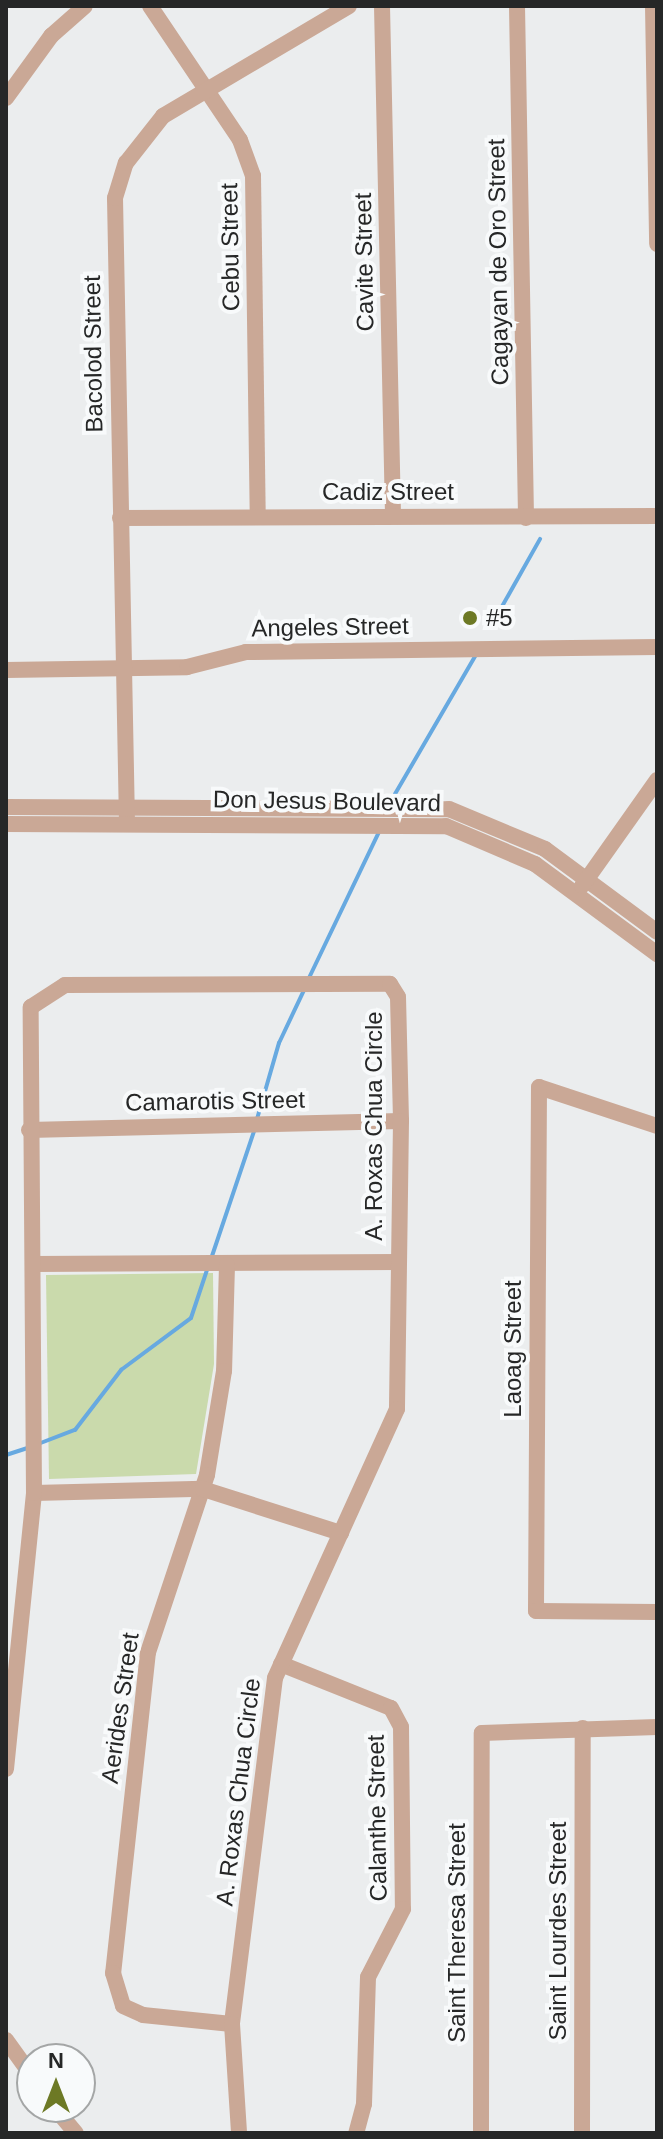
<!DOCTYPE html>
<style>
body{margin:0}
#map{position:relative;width:663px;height:2139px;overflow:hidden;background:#ebedee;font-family:Helvetica,sans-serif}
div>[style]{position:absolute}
.green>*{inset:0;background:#cadaac}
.stream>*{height:4px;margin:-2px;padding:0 2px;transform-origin:2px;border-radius:2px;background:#67a9e0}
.minor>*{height:16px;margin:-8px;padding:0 8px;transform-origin:8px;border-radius:8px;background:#caa896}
.dots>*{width:22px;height:22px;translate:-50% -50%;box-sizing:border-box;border:4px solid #f8fafb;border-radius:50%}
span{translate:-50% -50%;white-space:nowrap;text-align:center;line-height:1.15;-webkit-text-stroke:8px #f8fafb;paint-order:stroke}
.street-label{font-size:24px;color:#262727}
.poi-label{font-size:24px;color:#262727}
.left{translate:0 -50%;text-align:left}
.frame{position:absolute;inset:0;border:8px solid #262727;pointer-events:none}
.north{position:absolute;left:16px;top:2043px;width:80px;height:80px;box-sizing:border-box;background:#f8fafb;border:2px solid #a4a6a6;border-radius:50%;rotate:0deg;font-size:22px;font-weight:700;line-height:32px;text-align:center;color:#262727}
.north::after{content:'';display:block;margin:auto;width:28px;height:36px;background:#6d7925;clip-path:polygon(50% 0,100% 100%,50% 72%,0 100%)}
</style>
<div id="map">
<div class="green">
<div style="clip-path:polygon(213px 1273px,214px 1364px,196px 1474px,49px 1479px,46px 1275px)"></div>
</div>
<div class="stream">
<div style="left:491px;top:626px;width:100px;rotate:-60.6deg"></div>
<div style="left:395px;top:794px;width:161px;rotate:-59.8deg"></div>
<div style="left:308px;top:980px;width:166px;rotate:-64.4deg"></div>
<div style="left:257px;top:1119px;width:79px;rotate:-73.9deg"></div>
<div style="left:279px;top:1043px;width:61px;rotate:-64.7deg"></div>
<div style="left:211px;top:1259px;width:135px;rotate:-71.4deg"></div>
<div style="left:38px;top:1444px;width:40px;rotate:-21deg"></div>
<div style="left:75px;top:1430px;width:76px;rotate:-52.5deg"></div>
<div style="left:121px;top:1370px;width:87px;rotate:-36.6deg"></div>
<div style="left:191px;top:1318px;width:54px;rotate:-71.6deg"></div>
<div style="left:6px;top:1455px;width:25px;rotate:-18deg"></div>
</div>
<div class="minor">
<div style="left:150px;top:6px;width:161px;rotate:56.1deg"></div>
<div style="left:240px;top:140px;width:38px;rotate:70deg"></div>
<div style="left:253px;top:176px;width:340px;rotate:89.2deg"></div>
<div style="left:382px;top:6px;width:510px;rotate:88.76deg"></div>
<div style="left:517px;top:6px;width:512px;rotate:88.99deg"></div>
<div style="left:653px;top:6px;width:238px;rotate:89deg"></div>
<div style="left:6px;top:98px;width:77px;rotate:-54deg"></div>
<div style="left:51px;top:36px;width:45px;rotate:-41.4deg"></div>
<div style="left:120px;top:518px;width:537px;rotate:-0.21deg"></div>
<div style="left:6px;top:670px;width:181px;rotate:-0.9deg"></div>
<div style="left:187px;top:667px;width:61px;rotate:-14.3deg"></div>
<div style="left:246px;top:652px;width:411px;rotate:-0.7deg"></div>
<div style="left:6px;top:807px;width:443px;rotate:0.3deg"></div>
<div style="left:449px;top:809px;width:104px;rotate:22.6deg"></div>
<div style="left:545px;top:849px;width:139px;rotate:36.5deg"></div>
<div style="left:127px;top:823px;width:625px;rotate:-91.1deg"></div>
<div style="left:115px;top:198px;width:37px;rotate:-73deg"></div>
<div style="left:126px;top:163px;width:60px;rotate:-51.8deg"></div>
<div style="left:163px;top:116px;width:216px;rotate:-30.6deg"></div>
<div style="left:6px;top:824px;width:440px;rotate:0.3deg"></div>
<div style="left:446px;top:826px;width:97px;rotate:23.1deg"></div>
<div style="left:535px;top:864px;width:152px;rotate:36.4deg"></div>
<div style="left:582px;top:886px;width:130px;rotate:-54.7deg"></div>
<div style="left:657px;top:1126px;width:124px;rotate:-161.7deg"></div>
<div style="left:539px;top:1087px;width:524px;rotate:90.33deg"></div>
<div style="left:536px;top:1611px;width:121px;rotate:0.5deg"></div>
<div style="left:29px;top:1130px;width:372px;rotate:-1.4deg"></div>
<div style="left:33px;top:1264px;width:365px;rotate:-0.3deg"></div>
<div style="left:227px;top:1265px;width:106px;rotate:91.6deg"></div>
<div style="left:224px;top:1371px;width:105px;rotate:99.3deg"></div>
<div style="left:207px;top:1475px;width:187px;rotate:108.4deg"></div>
<div style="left:148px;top:1652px;width:323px;rotate:96.2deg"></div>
<div style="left:113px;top:1973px;width:34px;rotate:73deg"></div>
<div style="left:123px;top:2006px;width:22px;rotate:24deg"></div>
<div style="left:143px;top:2015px;width:89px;rotate:5.8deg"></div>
<div style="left:34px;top:1493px;width:169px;rotate:-1.4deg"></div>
<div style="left:203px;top:1489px;width:145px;rotate:17.7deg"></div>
<div style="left:281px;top:1664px;width:118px;rotate:21.8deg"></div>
<div style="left:391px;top:1708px;width:21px;rotate:62deg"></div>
<div style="left:401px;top:1727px;width:182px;rotate:89.4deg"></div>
<div style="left:403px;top:1909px;width:76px;rotate:117.2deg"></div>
<div style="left:368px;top:1977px;width:127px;rotate:91.8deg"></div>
<div style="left:364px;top:2104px;width:30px;rotate:105deg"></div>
<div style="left:6px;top:1769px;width:277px;rotate:-84.2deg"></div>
<div style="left:34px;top:1493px;width:486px;rotate:-90.4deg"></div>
<div style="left:31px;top:1007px;width:40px;rotate:-32.9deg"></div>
<div style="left:65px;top:985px;width:325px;rotate:-0.2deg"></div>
<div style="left:390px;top:984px;width:15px;rotate:58deg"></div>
<div style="left:398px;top:997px;width:124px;rotate:88.6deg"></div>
<div style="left:401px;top:1121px;width:288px;rotate:90.8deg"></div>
<div style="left:397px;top:1409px;width:295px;rotate:114.4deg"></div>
<div style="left:275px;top:1678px;width:349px;rotate:97.1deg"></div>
<div style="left:232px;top:2024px;width:109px;rotate:86.3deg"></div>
<div style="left:6px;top:2040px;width:44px;rotate:54.2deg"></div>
<div style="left:54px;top:2107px;width:34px;rotate:50deg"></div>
<div style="left:481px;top:2133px;width:400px;rotate:-89.9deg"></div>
<div style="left:482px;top:1733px;width:175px;rotate:-2deg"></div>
<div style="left:582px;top:2133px;width:405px;rotate:-89.9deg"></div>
</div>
<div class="dots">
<div style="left:470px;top:618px;background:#6d7925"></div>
</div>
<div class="street-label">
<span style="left:230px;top:247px;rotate:-91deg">Cebu Street</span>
<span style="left:364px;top:262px;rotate:-91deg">Cavite Street</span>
<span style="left:498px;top:262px;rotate:-91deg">Cagayan de Oro Street</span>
<span style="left:93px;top:354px;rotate:-91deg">Bacolod Street</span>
<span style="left:388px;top:492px">Cadiz Street</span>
<span style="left:330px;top:627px;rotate:-1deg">Angeles Street</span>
<span style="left:327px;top:801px;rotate:1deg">Don Jesus Boulevard</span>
<span style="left:215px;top:1101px;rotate:-1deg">Camarotis Street</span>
<span style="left:374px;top:1126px;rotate:-90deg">A. Roxas Chua Circle</span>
<span style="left:513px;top:1349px;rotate:-90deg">Laoag Street</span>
<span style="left:120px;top:1708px;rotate:-82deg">Aerides Street</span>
<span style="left:238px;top:1792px;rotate:-83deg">A. Roxas Chua Circle</span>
<span style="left:377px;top:1818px;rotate:-91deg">Calanthe Street</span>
<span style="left:558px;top:1931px;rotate:-90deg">Saint Lourdes Street</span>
<span style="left:457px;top:1933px;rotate:-90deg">Saint Theresa Street</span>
</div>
<div class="poi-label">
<span class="left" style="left:486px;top:618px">#5</span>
</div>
<div class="frame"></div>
<div class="north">N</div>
</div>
